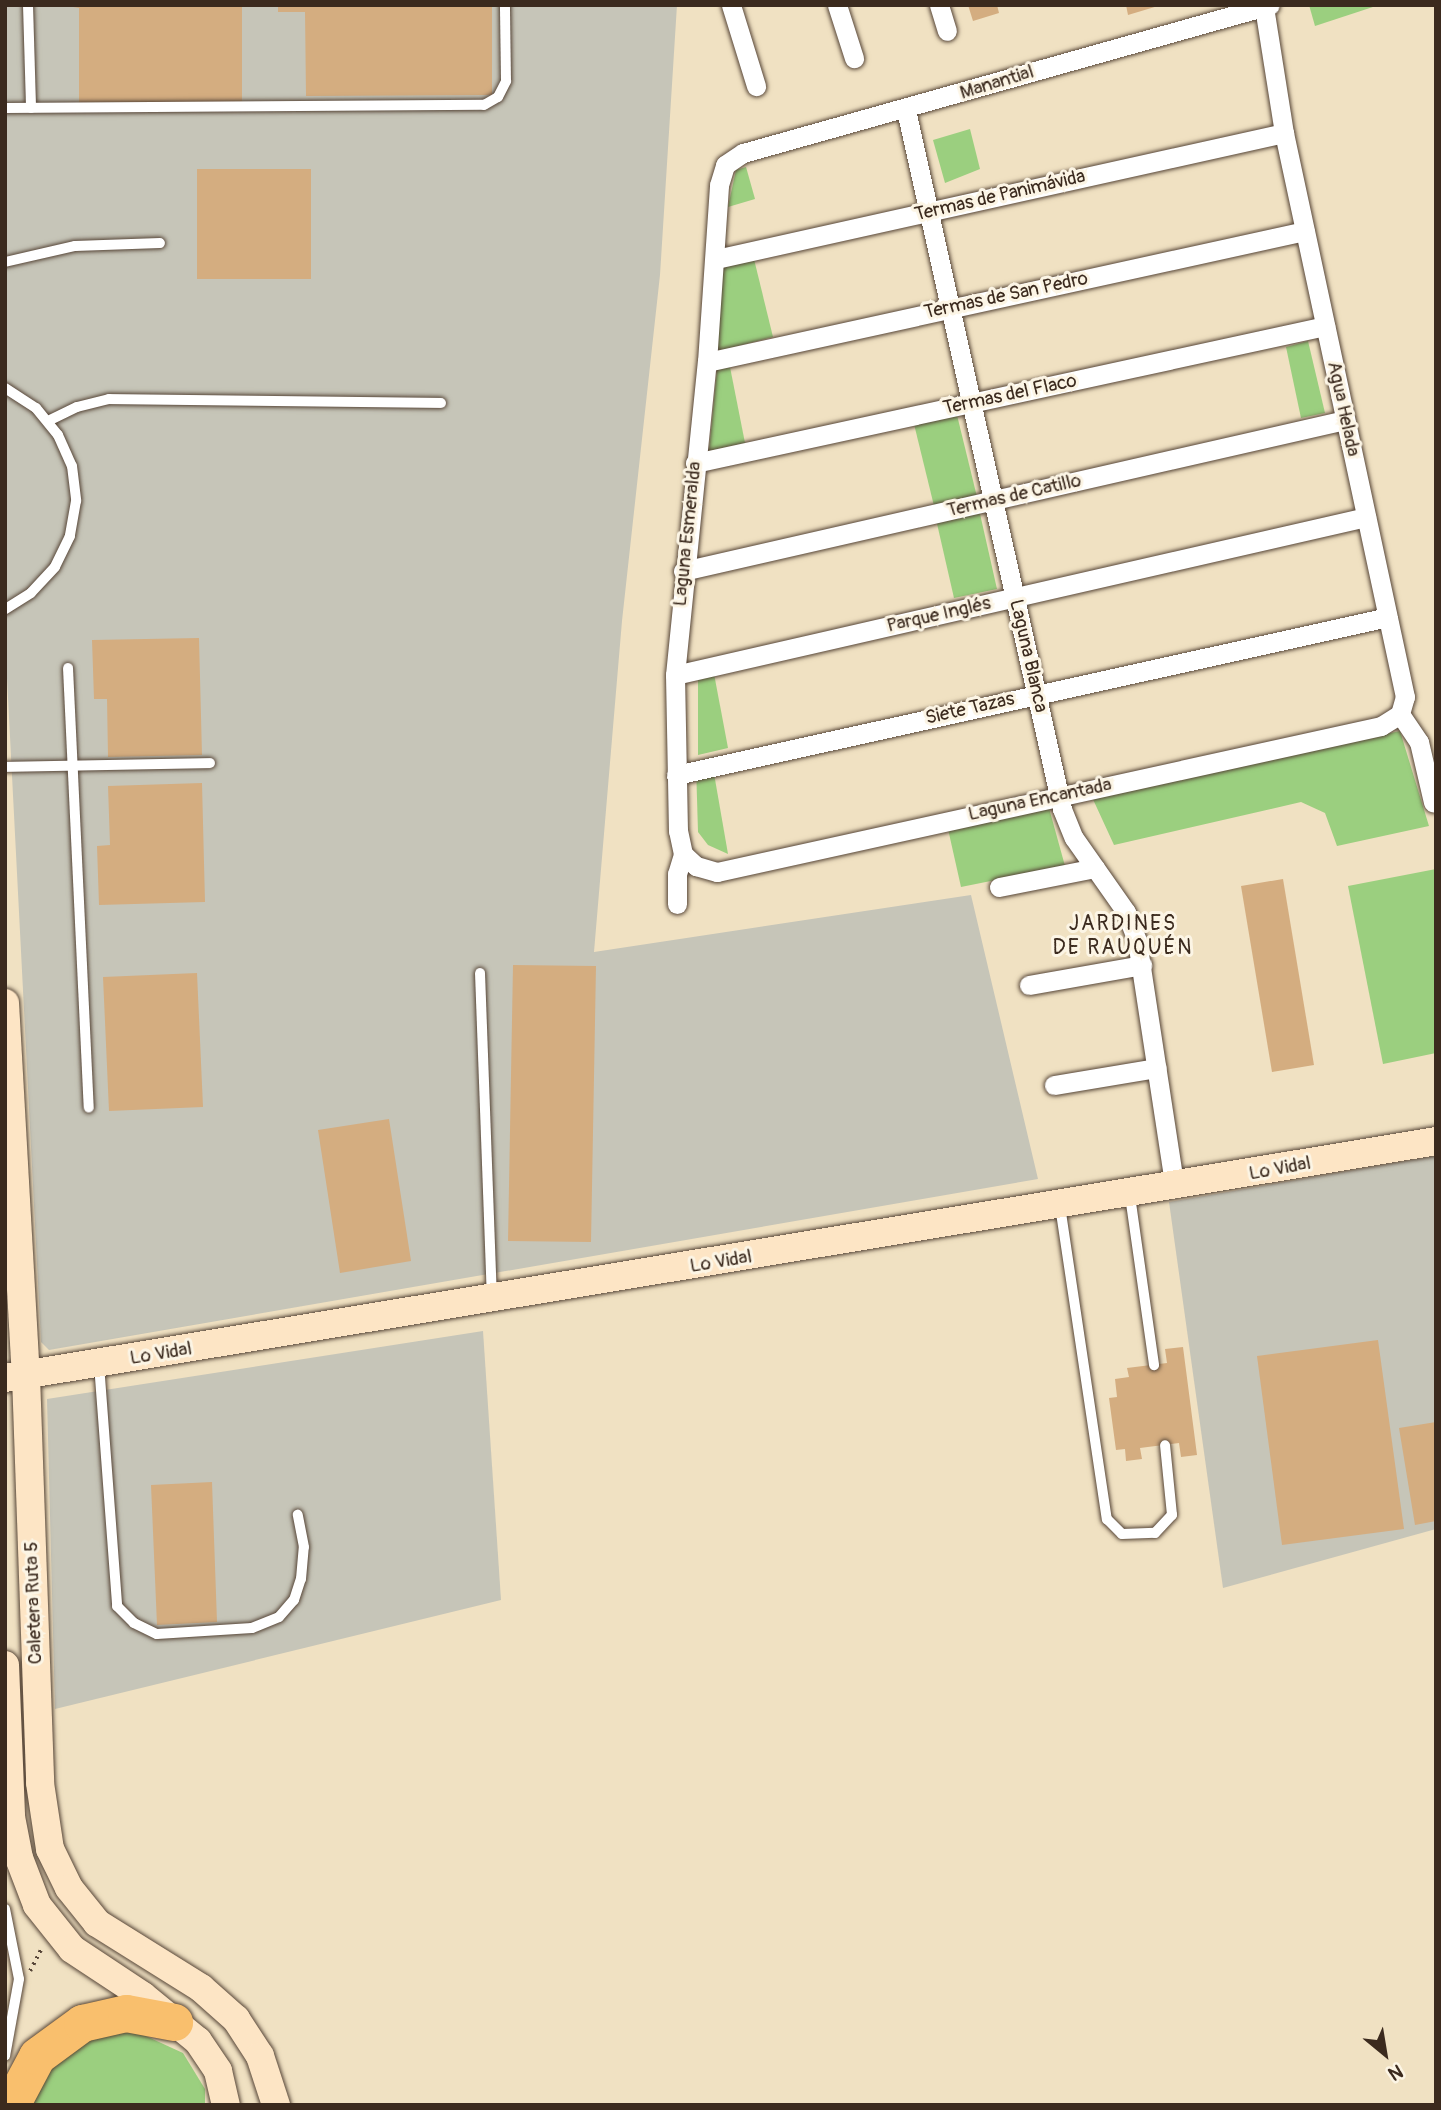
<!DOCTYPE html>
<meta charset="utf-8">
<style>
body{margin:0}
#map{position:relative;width:1441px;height:2110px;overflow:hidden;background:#f0e1c2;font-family:Pangolin,sans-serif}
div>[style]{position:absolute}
.industrial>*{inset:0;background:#c6c5b8}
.green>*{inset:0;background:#9bcf7f}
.building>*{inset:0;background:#d4ad80}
.path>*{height:3.5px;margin-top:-1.75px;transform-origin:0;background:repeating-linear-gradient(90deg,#564537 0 2px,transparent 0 7px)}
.roads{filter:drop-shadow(0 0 2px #564537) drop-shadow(0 0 2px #564537)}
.lane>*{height:10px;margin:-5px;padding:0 5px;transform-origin:5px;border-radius:5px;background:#fff}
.street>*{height:19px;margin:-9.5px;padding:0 9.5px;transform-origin:9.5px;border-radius:9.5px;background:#fff}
.secondary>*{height:28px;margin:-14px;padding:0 14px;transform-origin:14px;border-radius:14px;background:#fde5c5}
.highway>*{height:37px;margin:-18.5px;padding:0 18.5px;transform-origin:18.5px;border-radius:18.5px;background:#f9bf6d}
span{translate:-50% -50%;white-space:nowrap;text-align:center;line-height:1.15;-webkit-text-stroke:6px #fcf5e5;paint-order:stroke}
.street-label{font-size:19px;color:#3b2a1e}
.neighbourhood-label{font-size:21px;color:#3b2a1e;letter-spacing:2px}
.frame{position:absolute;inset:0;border:7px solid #3b2a1e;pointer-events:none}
.north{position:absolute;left:1350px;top:2019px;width:70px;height:70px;-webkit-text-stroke:5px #fcf5e5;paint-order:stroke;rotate:150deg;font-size:19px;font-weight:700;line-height:28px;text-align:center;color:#3b2a1e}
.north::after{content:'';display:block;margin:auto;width:24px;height:32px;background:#3b2a1e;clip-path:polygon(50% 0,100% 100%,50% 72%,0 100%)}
</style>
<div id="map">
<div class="industrial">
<div style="clip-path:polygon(5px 5px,677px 5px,660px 275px,622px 621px,594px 952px,971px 895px,1038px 1179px,49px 1350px,41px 1342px,5px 639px)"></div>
<div style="clip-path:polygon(1436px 1156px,1436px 1529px,1223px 1588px,1169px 1202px)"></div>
<div style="clip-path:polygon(483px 1331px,501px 1600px,55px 1709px,47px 1399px)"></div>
</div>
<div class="green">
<div style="clip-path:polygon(1309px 5px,1379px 5px,1315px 26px)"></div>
<div style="clip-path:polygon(970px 129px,980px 169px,945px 183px,933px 140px)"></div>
<div style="clip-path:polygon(746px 167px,755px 199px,728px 207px,736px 170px)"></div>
<div style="clip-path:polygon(753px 255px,773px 337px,715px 352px,723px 262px)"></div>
<div style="clip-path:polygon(1308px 341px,1325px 413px,1301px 418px,1286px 347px)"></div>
<div style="clip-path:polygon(730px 367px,745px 443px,709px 451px,717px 369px)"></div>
<div style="clip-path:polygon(956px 411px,978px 501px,935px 510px,913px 420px)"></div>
<div style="clip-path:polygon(978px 505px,997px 589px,954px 598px,935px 515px)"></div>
<div style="clip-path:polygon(712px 663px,728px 748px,698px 755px,698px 665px)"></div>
<div style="clip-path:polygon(1400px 731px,1429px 826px,1337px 846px,1325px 813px,1301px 802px,1114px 845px,1091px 795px)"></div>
<div style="clip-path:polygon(712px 762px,728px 854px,708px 845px,698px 832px,696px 765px)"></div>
<div style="clip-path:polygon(1049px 808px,1065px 866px,961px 887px,948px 829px)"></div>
<div style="clip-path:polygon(1436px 869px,1436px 1053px,1383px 1064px,1348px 886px)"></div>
<div style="clip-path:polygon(94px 2030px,135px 2031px,183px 2053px,205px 2089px,205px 2105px,22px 2105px,28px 2086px)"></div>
</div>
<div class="building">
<div style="clip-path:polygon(62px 5px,242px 5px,242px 102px,79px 103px,79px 8px)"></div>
<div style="clip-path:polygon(278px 5px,492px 5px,492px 95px,306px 96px,305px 12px,278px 12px)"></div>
<div style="clip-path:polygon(968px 5px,997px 5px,999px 13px,973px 21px)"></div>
<div style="clip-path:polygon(1126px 5px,1158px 5px,1158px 6px,1128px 15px)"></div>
<div style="clip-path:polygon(197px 169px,311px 169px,311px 279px,197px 279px)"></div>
<div style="clip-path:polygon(199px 638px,202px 755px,108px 757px,107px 699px,94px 699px,92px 640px)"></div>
<div style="clip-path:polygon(202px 783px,205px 902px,99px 905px,97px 846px,110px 845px,108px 786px)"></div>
<div style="clip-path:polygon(1283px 879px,1314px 1065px,1272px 1072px,1241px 886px)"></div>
<div style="clip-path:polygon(513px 965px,596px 966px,591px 1242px,508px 1241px)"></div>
<div style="clip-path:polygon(197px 973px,203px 1107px,109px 1111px,103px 977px)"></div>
<div style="clip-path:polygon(389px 1119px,411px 1261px,340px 1273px,318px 1130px)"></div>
<div style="clip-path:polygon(1378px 1340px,1404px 1529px,1282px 1545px,1257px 1356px)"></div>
<div style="clip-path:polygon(1183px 1347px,1197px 1455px,1181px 1457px,1179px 1443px,1140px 1448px,1142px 1459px,1126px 1461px,1125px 1449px,1116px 1450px,1109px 1398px,1117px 1397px,1115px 1379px,1129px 1377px,1127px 1368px,1167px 1363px,1165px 1349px)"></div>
<div style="clip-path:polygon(1436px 1422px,1436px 1521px,1415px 1525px,1399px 1428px)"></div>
<div style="clip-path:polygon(212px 1482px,217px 1622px,157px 1625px,151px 1485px)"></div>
</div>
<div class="path">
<div style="left:30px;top:1971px;width:27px;rotate:-63deg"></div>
</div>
<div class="roads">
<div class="lane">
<div style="left:28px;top:5px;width:103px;rotate:88.3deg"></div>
<div style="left:5px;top:108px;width:479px;rotate:-0.4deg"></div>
<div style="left:484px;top:105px;width:16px;rotate:-30deg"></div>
<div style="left:498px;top:97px;width:18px;rotate:-63deg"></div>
<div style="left:506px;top:81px;width:76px;rotate:-90.8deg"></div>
<div style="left:5px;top:262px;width:72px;rotate:-12.9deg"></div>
<div style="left:75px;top:246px;width:85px;rotate:-2deg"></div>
<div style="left:5px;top:388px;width:37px;rotate:33deg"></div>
<div style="left:36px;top:408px;width:35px;rotate:51deg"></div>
<div style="left:58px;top:435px;width:34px;rotate:66deg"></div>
<div style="left:72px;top:466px;width:35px;rotate:83deg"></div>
<div style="left:76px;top:501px;width:36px;rotate:100deg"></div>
<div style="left:70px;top:536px;width:34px;rotate:116deg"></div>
<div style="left:55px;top:567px;width:35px;rotate:133deg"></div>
<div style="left:31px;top:593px;width:31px;rotate:148deg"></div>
<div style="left:48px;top:421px;width:32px;rotate:-26deg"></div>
<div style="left:77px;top:407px;width:33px;rotate:-14deg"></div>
<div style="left:109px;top:399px;width:332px;rotate:0.7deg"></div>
<div style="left:68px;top:668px;width:440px;rotate:87.3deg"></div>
<div style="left:5px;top:767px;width:205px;rotate:-1.1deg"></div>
<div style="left:480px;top:973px;width:321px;rotate:87.9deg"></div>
<div style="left:1130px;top:1196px;width:171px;rotate:81.9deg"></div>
<div style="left:1060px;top:1206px;width:317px;rotate:81.5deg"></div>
<div style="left:1107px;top:1519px;width:21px;rotate:45deg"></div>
<div style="left:1122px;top:1534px;width:33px;rotate:-2deg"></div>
<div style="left:1155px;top:1533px;width:25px;rotate:-47deg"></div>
<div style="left:1172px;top:1515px;width:70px;rotate:-95.7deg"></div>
<div style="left:99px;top:1364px;width:243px;rotate:85.7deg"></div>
<div style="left:117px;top:1606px;width:24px;rotate:45deg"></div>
<div style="left:134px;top:1623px;width:25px;rotate:26deg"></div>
<div style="left:157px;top:1634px;width:95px;rotate:-3.6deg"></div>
<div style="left:252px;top:1628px;width:29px;rotate:-22deg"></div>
<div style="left:279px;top:1617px;width:23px;rotate:-49deg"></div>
<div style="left:294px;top:1600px;width:22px;rotate:-72deg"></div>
<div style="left:301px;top:1579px;width:32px;rotate:-85deg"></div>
<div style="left:304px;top:1547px;width:33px;rotate:-101deg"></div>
<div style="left:5px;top:1909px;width:71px;rotate:78.7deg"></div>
<div style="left:19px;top:1979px;width:78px;rotate:100.3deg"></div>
</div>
<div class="street">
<div style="left:731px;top:5px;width:85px;rotate:72.8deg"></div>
<div style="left:837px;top:5px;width:56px;rotate:72.2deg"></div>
<div style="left:939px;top:5px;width:27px;rotate:73deg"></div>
<div style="left:906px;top:110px;width:716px;rotate:77.42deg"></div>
<div style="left:1062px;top:809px;width:31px;rotate:68deg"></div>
<div style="left:1074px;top:838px;width:90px;rotate:54.9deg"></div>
<div style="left:1126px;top:912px;width:31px;rotate:69deg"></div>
<div style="left:1137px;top:941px;width:250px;rotate:81.3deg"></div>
<div style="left:716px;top:259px;width:582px;rotate:-12.51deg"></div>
<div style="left:707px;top:362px;width:612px;rotate:-12.36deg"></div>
<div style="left:695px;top:463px;width:645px;rotate:-12.27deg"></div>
<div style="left:683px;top:571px;width:679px;rotate:-12.85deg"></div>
<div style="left:675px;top:675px;width:709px;rotate:-12.88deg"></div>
<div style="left:1400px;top:714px;width:34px;rotate:56deg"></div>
<div style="left:1419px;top:742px;width:62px;rotate:76.9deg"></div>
<div style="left:676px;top:775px;width:729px;rotate:-12.51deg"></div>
<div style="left:683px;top:854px;width:18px;rotate:43deg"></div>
<div style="left:696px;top:866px;width:22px;rotate:16deg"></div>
<div style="left:717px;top:872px;width:680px;rotate:-12.4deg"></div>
<div style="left:1381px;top:726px;width:22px;rotate:-32deg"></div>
<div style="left:1400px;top:714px;width:18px;rotate:-74deg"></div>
<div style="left:1405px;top:697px;width:577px;rotate:-102.11deg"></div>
<div style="left:1284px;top:133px;width:128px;rotate:-99deg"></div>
<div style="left:999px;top:887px;width:98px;rotate:-11.2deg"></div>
<div style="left:677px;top:904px;width:30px;rotate:-90deg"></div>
<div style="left:677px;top:874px;width:21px;rotate:-73deg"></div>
<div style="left:683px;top:854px;width:24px;rotate:-102deg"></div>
<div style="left:678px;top:831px;width:156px;rotate:-91.1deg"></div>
<div style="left:675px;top:675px;width:315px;rotate:-84.2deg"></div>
<div style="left:707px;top:362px;width:177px;rotate:-86.1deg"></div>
<div style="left:719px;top:185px;width:21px;rotate:-73deg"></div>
<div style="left:725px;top:165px;width:22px;rotate:-34deg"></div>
<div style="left:743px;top:153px;width:547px;rotate:-15.69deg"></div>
<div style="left:1029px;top:985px;width:115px;rotate:-10deg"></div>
<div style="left:1054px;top:1085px;width:104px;rotate:-9.4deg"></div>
</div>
<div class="secondary">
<div style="left:5px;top:1003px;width:374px;rotate:86.8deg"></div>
<div style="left:26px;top:1376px;width:407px;rotate:88deg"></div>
<div style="left:40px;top:1783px;width:67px;rotate:81.4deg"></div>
<div style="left:50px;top:1849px;width:43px;rotate:64deg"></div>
<div style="left:69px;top:1888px;width:45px;rotate:51.3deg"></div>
<div style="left:97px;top:1923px;width:123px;rotate:32deg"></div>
<div style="left:201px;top:1988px;width:47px;rotate:41.5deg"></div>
<div style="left:236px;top:2019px;width:44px;rotate:57deg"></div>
<div style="left:260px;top:2056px;width:52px;rotate:71.9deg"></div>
<div style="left:5px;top:1378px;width:1450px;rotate:-9.4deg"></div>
<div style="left:5px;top:1665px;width:152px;rotate:87.7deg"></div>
<div style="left:11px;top:1817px;width:42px;rotate:79deg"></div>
<div style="left:19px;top:1858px;width:50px;rotate:69deg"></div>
<div style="left:37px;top:1905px;width:56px;rotate:51.5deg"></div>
<div style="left:72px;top:1949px;width:85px;rotate:33.5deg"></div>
<div style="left:143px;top:1996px;width:71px;rotate:39.3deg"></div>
<div style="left:198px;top:2041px;width:36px;rotate:56deg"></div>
<div style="left:218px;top:2071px;width:35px;rotate:77deg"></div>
</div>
<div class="highway">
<div style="left:11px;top:2105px;width:55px;rotate:-62deg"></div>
<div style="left:37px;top:2056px;width:56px;rotate:-36.3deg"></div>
<div style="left:82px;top:2023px;width:45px;rotate:-12.8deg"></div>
<div style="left:126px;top:2013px;width:49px;rotate:10.6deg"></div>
</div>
</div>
<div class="street-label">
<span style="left:997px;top:83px;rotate:-17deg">Manantial</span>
<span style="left:1000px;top:196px;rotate:-13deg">Termas de Panimávida</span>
<span style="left:1006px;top:296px;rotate:-12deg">Termas de San Pedro</span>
<span style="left:1010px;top:395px;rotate:-12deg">Termas del Flaco</span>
<span style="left:1343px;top:409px;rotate:78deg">Agua Helada</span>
<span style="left:1014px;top:496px;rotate:-13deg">Termas de Catillo</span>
<span style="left:688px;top:534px;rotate:-84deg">Laguna Esmeralda</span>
<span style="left:939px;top:615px;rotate:-13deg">Parque Inglés</span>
<span style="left:1028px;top:656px;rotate:77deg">Laguna Blanca</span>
<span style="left:970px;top:709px;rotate:-13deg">Siete Tazas</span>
<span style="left:1040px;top:800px;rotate:-12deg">Laguna Encantada</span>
<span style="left:1280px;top:1169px;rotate:-10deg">Lo Vidal</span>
<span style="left:721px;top:1262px;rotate:-9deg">Lo Vidal</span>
<span style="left:161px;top:1354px;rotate:-9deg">Lo Vidal</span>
<span style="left:34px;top:1603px;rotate:-92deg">Caletera Ruta 5</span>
</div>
<div class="neighbourhood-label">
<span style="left:1123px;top:936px">JARDINES<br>DE RAUQUÉN</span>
</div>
<div class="frame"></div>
<div class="north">N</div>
</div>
